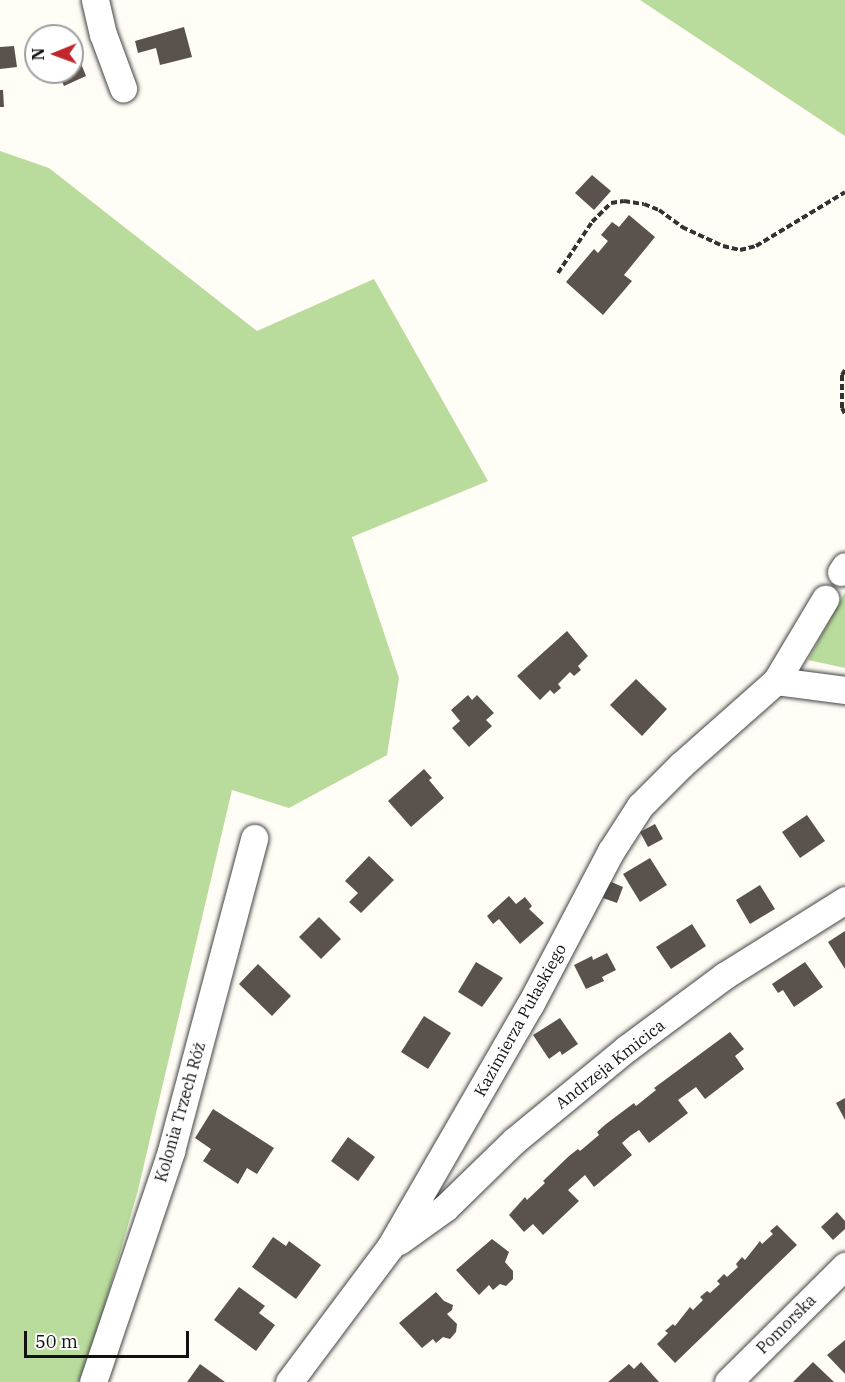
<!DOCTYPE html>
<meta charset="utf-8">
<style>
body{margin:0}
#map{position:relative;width:845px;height:1382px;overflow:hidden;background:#fffdf5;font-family:"IBM Plex Serif",serif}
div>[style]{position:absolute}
.forest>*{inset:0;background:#b9dc9c}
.building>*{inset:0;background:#5a524d}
.path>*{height:4px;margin-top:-2px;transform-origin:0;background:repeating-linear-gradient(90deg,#333 0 6px,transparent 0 9px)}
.roads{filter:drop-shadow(0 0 2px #444) drop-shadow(0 0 2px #444)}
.minor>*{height:27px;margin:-13.5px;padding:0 13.5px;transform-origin:13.5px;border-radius:13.5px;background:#fff}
span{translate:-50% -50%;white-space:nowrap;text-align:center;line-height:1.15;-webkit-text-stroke:6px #fff;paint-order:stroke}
.street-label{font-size:16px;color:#111}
.north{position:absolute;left:24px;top:24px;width:60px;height:60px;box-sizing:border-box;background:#fff;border:2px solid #a0a0a0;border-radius:50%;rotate:269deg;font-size:16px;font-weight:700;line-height:24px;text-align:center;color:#111}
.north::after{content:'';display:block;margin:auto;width:21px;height:27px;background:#c4262e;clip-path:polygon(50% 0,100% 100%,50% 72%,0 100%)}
.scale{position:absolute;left:24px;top:1331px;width:165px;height:27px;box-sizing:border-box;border:3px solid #111;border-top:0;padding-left:8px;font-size:18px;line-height:21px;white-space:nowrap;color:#111;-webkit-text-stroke:4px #fff;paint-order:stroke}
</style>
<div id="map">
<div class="forest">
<div style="clip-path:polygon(640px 0,845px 0,845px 136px)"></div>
<div style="clip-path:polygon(0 151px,49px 168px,257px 331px,374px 279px,488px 481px,352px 537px,399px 678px,387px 755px,289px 808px,232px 790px,138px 1190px,83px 1382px,0 1382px)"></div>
<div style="clip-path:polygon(845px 592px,845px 668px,808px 660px)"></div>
</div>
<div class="building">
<div style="clip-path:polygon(184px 27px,192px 57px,160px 65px,156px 48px,138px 53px,135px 41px)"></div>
<div style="clip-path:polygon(14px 46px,17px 67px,0 69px,0 47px)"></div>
<div style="clip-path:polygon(76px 51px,86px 76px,64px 86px,58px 72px,72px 72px,72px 53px)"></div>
<div style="clip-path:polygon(0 90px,3px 90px,4px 107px,0 107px)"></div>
<div style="clip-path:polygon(592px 175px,611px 191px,594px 210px,575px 193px)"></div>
<div style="clip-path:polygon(629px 215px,655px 237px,624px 275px,632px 281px,603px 315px,566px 282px,594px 249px,598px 253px,608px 241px,601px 235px,612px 222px,619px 227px)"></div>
<div style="clip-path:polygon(567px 631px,588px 656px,578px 666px,581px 670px,574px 676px,570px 672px,558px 684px,561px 688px,554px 694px,550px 690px,540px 700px,517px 676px)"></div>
<div style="clip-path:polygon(636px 679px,667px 709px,642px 736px,610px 705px)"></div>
<div style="clip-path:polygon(468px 695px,472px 700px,477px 695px,494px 713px,486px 720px,492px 726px,469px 747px,452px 728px,460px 721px,451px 710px)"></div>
<div style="clip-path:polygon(424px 769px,432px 778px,429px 780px,444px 798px,411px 827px,388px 801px)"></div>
<div style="clip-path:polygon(807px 815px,825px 841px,800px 858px,782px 832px)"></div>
<div style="clip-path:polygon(655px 824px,663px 839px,648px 847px,640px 832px)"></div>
<div style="clip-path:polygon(369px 856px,394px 880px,361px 913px,349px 902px,358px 893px,345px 881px)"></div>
<div style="clip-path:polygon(650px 858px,667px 885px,640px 902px,623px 874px)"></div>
<div style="clip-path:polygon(609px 881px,623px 887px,617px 903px,603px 898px)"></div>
<div style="clip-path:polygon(760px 885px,775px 909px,750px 924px,736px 900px)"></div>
<div style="clip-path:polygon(509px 896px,516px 904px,525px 897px,532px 906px,529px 909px,544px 923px,520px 944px,499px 919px,493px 924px,487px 916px)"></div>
<div style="clip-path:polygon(319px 917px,341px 939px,321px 959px,299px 937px)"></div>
<div style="clip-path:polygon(692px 924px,706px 946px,671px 969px,656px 947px)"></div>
<div style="clip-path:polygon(845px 931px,845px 969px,828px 942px)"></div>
<div style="clip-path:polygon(607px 953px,616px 970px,602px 977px,604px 981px,586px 989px,574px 965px,592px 956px,593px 960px)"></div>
<div style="clip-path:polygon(476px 962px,503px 978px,482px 1007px,458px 992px)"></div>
<div style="clip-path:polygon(805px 962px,823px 987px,794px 1007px,783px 990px,778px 993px,772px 984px)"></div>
<div style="clip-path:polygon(258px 964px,291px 996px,272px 1016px,239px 984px)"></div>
<div style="clip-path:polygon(424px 1016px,451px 1033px,428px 1069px,401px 1052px)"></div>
<div style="clip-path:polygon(560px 1018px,578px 1044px,562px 1055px,560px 1051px,549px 1059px,533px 1035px)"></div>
<div style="clip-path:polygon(730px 1032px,744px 1049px,735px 1056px,744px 1069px,705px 1099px,696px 1087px,678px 1100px,688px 1113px,649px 1143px,639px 1130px,630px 1136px,622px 1143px,632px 1155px,594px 1187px,585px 1175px,568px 1190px,579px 1201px,543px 1235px,533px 1224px,524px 1232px,509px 1215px,525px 1197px,527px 1200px,545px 1183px,543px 1181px,569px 1156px,578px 1149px,580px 1151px,599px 1135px,597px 1132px,606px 1124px,634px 1103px,636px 1106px,656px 1090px,654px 1088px)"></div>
<div style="clip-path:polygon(845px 1098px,845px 1120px,836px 1103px)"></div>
<div style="clip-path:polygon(213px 1109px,274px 1148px,257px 1174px,247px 1168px,238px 1184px,203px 1161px,211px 1149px,195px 1138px)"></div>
<div style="clip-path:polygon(348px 1137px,375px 1157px,358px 1181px,331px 1161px)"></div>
<div style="clip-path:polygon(837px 1212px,845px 1221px,845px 1229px,833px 1240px,821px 1227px)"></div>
<div style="clip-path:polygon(777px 1225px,797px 1245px,675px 1363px,657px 1344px,668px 1333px,665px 1331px,673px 1324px,675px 1326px,690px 1307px,693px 1310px,703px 1300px,700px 1297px,707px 1291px,710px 1293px,720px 1284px,717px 1281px,724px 1274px,727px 1277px,738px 1267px,736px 1264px,742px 1257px,745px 1260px,760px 1241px,762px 1244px,773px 1234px,770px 1231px)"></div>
<div style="clip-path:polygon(273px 1237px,286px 1246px,289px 1241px,321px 1265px,296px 1299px,252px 1267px)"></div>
<div style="clip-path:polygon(492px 1239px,509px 1252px,505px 1262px,513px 1271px,513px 1279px,506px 1286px,500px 1284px,493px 1290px,489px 1285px,479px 1295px,456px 1270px)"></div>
<div style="clip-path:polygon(239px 1287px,265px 1306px,259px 1313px,275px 1325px,256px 1351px,214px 1320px)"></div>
<div style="clip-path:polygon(436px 1292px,444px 1301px,453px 1305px,452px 1310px,447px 1314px,457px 1324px,456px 1332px,450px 1339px,443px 1337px,436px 1343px,433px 1339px,422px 1348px,399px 1323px)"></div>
<div style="clip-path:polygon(845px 1340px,845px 1374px,827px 1355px)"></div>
<div style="clip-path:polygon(641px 1362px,659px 1382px,608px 1382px,629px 1364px,634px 1369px)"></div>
<div style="clip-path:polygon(813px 1362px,834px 1382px,793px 1382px)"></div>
<div style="clip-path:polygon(200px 1364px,225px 1382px,187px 1382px)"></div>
</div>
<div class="path">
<div style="left:558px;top:273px;width:61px;rotate:-56.3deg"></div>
<div style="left:592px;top:222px;width:27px;rotate:-45deg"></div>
<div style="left:611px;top:203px;width:13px;rotate:-9deg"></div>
<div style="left:624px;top:201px;width:20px;rotate:9deg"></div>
<div style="left:644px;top:204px;width:16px;rotate:22deg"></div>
<div style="left:659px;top:210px;width:29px;rotate:36deg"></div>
<div style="left:682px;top:227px;width:45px;rotate:24.9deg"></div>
<div style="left:723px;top:246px;width:17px;rotate:13deg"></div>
<div style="left:740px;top:250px;width:16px;rotate:-14deg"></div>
<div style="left:756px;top:246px;width:104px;rotate:-31.2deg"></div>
<div style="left:845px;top:370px;width:6px;rotate:121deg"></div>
<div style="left:842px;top:375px;width:33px;rotate:90deg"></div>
<div style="left:842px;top:408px;width:7px;rotate:63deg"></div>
</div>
<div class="roads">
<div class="minor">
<div style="left:95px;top:0;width:35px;rotate:77deg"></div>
<div style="left:103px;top:34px;width:58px;rotate:69.7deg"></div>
<div style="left:841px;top:572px;width:7px;rotate:-56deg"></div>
<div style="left:776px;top:681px;width:70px;rotate:7.4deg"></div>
<div style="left:399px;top:1241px;width:57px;rotate:-35.7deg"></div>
<div style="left:445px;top:1208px;width:98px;rotate:-44.2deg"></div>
<div style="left:515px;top:1140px;width:145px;rotate:-39.4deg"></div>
<div style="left:627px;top:1048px;width:121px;rotate:-36.6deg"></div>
<div style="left:724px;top:976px;width:143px;rotate:-32.1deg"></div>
<div style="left:93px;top:1382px;width:244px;rotate:-71.3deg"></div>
<div style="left:171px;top:1151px;width:324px;rotate:-75.1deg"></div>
<div style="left:289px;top:1382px;width:169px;rotate:-53.2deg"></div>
<div style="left:390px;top:1247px;width:280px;rotate:-60deg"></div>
<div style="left:530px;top:1005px;width:174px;rotate:-62.3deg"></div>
<div style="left:611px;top:851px;width:54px;rotate:-57.2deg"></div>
<div style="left:640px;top:806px;width:58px;rotate:-45deg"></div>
<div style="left:681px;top:765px;width:127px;rotate:-41.5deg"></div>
<div style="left:776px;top:681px;width:96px;rotate:-59.1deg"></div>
<div style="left:728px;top:1382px;width:165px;rotate:-44.8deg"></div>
</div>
</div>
<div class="street-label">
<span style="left:520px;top:1020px;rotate:-61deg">Kazimierza Pułaskiego</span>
<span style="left:610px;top:1064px;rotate:-38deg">Andrzeja Kmicica</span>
<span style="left:180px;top:1112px;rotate:-74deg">Kolonia Trzech Róż</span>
<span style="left:786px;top:1324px;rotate:-45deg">Pomorska</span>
</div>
<div class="north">N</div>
<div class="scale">50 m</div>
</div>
